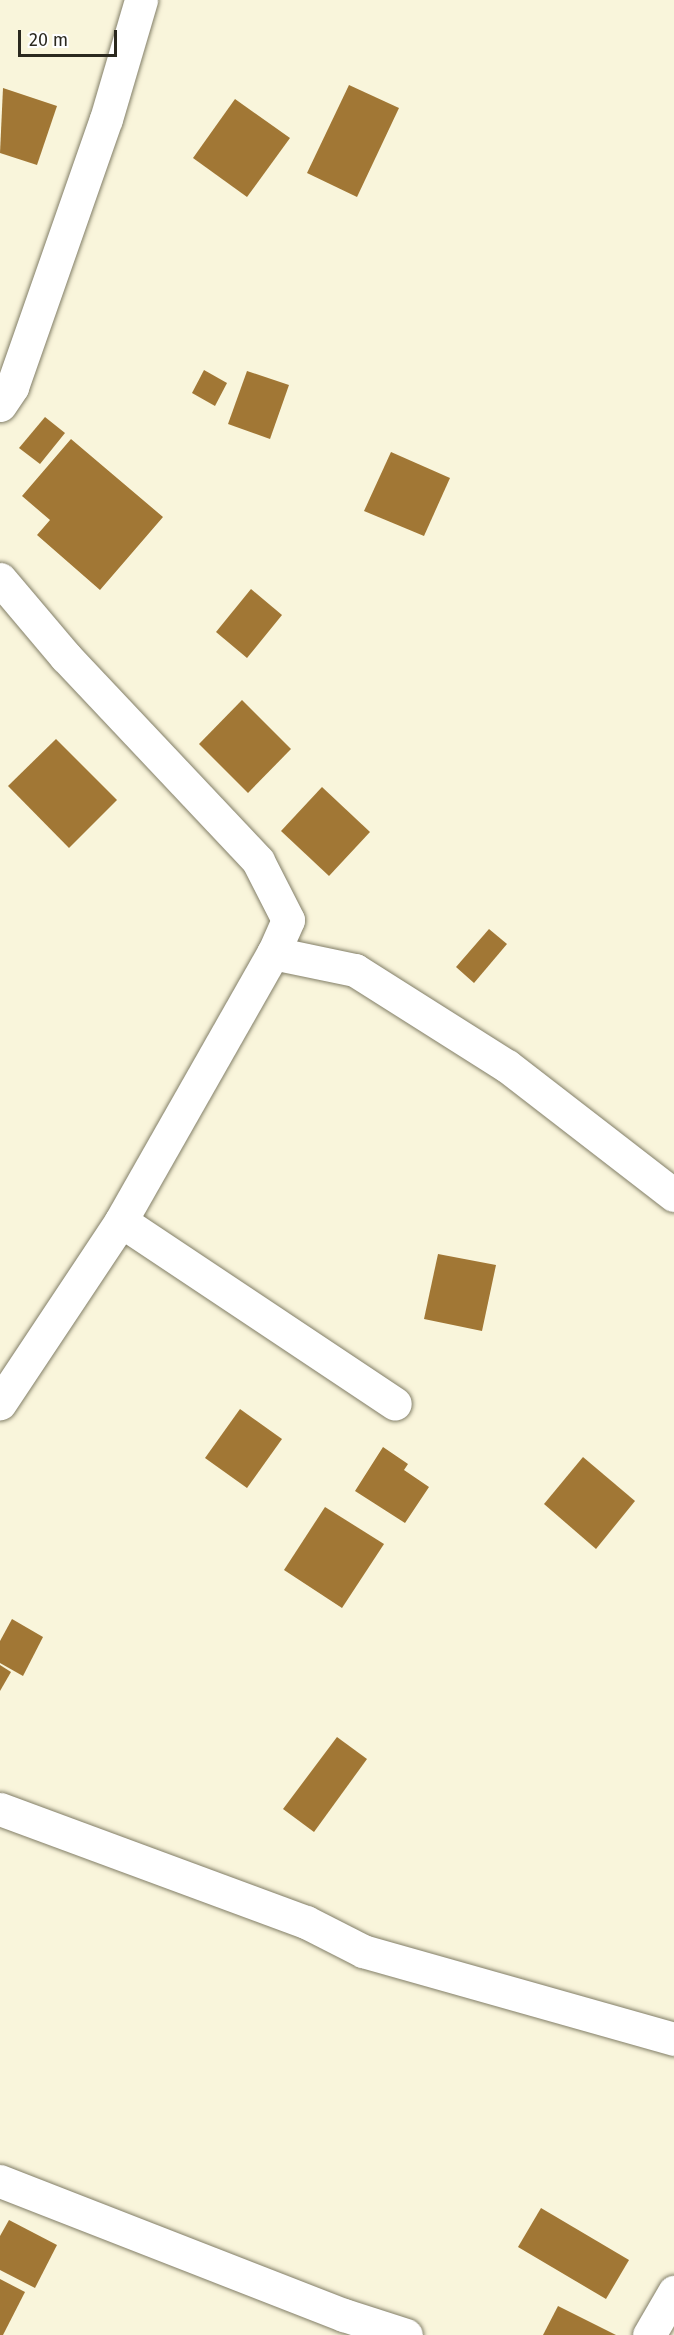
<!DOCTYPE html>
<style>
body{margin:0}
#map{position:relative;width:674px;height:2335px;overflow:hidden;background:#f9f5db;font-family:"Fira Sans",sans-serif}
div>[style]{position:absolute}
.building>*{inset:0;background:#a17735}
.roads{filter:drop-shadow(0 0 2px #827e67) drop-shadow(0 0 2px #827e67)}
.minor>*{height:33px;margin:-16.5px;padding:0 16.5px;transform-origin:16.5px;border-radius:16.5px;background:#fff}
span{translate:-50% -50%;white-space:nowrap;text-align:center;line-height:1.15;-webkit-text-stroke:4.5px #fff;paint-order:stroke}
.scale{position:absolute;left:18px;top:30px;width:99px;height:27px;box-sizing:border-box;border:3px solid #2b291f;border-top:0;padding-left:8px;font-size:18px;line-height:21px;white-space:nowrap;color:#2b291f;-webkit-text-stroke:4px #fff;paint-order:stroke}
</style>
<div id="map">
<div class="building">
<div style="clip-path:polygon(349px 85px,399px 108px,357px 197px,307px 173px)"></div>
<div style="clip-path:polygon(3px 88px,57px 106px,37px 165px,0 153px)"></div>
<div style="clip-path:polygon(235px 99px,290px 138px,247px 197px,193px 158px)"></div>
<div style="clip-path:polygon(204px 370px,227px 383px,215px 406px,192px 393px)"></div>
<div style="clip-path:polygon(247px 371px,289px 385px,270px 439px,228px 424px)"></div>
<div style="clip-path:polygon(45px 417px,65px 433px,40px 464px,19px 448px)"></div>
<div style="clip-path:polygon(71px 439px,163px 517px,100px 590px,37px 535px,50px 520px,22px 496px)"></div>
<div style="clip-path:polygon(391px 452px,450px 478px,424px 536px,364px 511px)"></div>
<div style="clip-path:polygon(251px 589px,282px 615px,247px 658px,216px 632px)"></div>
<div style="clip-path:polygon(242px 700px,291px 749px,248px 793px,199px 744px)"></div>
<div style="clip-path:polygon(56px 739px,117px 800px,69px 848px,8px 786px)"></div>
<div style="clip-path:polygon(322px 787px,370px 832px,329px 876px,281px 831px)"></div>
<div style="clip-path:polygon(489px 929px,507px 944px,474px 983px,456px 967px)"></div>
<div style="clip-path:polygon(438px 1254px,496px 1265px,482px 1331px,424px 1319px)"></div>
<div style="clip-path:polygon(240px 1409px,282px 1439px,247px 1488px,205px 1458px)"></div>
<div style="clip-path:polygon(383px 1447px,408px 1464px,404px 1470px,429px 1487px,405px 1523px,355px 1491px)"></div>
<div style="clip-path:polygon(583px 1457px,635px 1501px,596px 1549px,544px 1504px)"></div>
<div style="clip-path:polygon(325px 1507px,384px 1544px,342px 1608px,284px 1570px)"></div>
<div style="clip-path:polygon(12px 1619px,43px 1637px,23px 1676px,0 1663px,0 1641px)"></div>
<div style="clip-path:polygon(0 1665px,11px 1672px,0 1691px)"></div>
<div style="clip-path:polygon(337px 1737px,367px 1759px,314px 1832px,283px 1809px)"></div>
<div style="clip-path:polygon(541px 2208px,629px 2260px,606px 2299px,518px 2247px)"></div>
<div style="clip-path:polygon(9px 2220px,57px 2245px,35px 2288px,0 2270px,0 2236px)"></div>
<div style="clip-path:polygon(0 2279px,25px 2292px,3px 2335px,0 2335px)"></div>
<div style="clip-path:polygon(558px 2306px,616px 2335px,543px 2335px)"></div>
</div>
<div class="roads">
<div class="minor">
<div style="left:0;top:405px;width:22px;rotate:-56deg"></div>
<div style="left:12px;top:387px;width:284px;rotate:-70.7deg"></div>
<div style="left:106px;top:119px;width:124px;rotate:-73.6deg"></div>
<div style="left:0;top:579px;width:102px;rotate:49.8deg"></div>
<div style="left:66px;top:657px;width:280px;rotate:46.7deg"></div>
<div style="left:258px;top:861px;width:66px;rotate:63deg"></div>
<div style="left:288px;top:920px;width:36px;rotate:114deg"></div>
<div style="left:273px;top:953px;width:308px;rotate:119.6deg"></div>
<div style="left:121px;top:1221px;width:219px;rotate:123.6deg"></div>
<div style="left:273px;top:953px;width:84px;rotate:11.7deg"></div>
<div style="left:355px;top:970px;width:180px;rotate:32.3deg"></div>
<div style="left:507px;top:1066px;width:211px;rotate:37.7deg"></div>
<div style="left:121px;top:1221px;width:329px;rotate:33.7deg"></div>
<div style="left:0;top:1809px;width:326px;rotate:20.3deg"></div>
<div style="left:306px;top:1922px;width:64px;rotate:27deg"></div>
<div style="left:363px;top:1951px;width:323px;rotate:15.8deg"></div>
<div style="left:0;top:2181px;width:369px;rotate:21.3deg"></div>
<div style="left:344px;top:2315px;width:65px;rotate:17.9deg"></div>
<div style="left:649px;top:2335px;width:50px;rotate:-59.8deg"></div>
</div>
</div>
<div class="scale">20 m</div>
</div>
